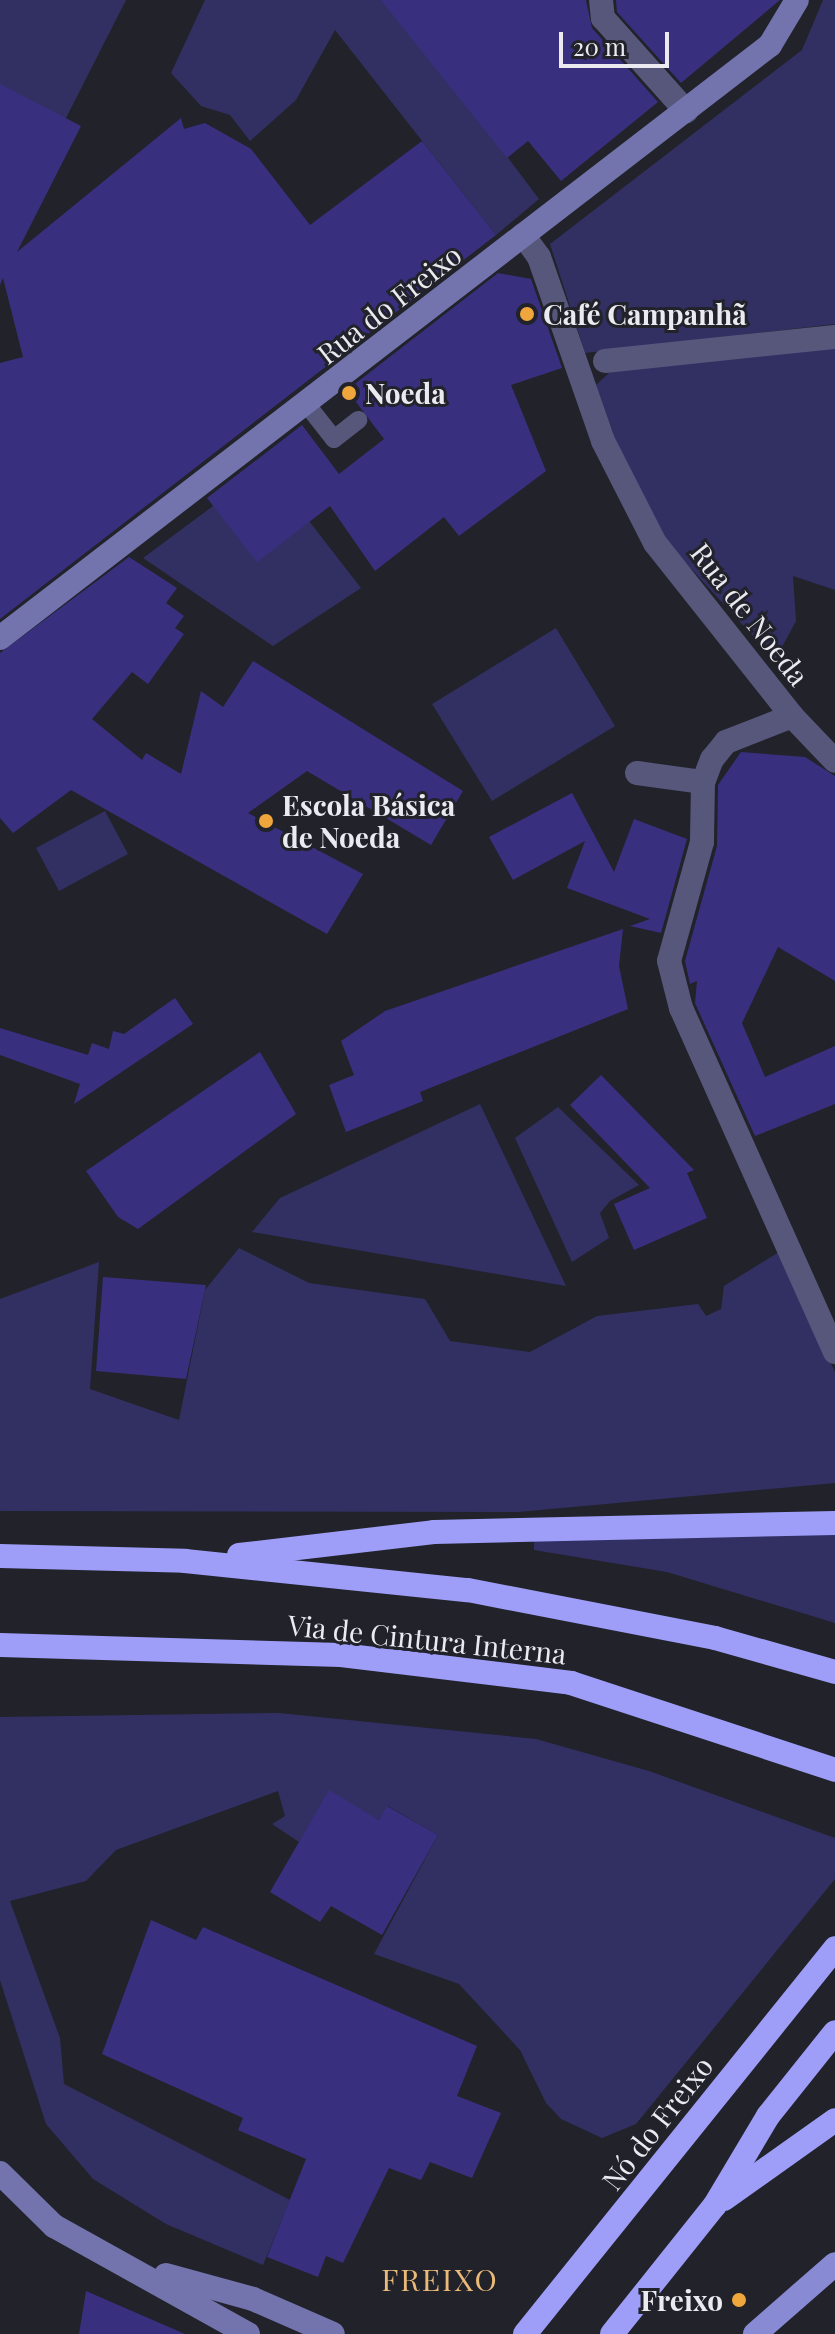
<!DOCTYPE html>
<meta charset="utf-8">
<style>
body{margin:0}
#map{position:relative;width:835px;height:2334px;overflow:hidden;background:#21222a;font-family:"Playfair Display",serif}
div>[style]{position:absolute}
.green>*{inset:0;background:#323063}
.building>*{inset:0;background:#38307f}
.lane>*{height:18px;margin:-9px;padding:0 9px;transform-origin:9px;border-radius:9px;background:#56577b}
.street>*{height:24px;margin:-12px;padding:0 12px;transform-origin:12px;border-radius:12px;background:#56577b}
.secondary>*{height:24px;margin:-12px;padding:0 12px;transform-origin:12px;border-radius:12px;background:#7374ad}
.primary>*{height:24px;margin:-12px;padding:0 12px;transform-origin:12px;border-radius:12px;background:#898ad4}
.highway>*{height:24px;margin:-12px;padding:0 12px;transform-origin:12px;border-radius:12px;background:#9e9ef8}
.dots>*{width:22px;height:22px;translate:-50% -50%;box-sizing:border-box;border:4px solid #21222a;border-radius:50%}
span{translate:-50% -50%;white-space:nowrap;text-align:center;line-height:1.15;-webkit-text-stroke:6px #21222a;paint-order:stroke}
.street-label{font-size:28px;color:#eaeaf0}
.poi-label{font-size:28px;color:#eaeaf0;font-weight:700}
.left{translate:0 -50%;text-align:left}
.right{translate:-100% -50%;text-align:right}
.neighbourhood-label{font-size:30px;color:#ebba79;letter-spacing:2px}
.scale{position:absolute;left:559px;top:32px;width:110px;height:36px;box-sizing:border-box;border:4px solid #eaeaf0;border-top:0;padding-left:10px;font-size:24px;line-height:28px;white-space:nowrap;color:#eaeaf0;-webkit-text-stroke:6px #21222a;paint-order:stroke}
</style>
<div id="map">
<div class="green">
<div style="clip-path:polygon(0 0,126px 0,66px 118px,0 146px)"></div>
<div style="clip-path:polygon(205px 0,389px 0,539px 199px,496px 235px,335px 30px,296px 100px,250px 141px,230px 115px,201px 106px,171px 73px)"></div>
<div style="clip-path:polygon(823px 0,835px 0,835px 324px,585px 353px,550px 244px,802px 50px)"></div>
<div style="clip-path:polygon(835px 347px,835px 590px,793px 576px,796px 621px,775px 660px,661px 536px,624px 464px,596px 385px,610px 372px)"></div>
<div style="clip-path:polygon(213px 506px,309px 521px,361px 588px,273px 646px,143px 558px)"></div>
<div style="clip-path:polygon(556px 628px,615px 726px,492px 801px,432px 704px)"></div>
<div style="clip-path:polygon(105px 811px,128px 854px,59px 891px,36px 848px)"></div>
<div style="clip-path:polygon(480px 1104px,566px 1286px,252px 1232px,280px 1198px)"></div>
<div style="clip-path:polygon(558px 1107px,639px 1185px,610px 1201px,600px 1213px,609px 1238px,572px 1262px,515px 1138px)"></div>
<div style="clip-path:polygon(239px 1248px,309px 1283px,425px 1299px,450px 1341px,530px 1352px,597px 1316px,698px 1304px,706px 1316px,721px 1309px,724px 1286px,779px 1252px,835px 1372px,835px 1483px,518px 1512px,0 1511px,0 1299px,99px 1262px,90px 1389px,179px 1420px,205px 1290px)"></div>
<div style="clip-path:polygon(835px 1532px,835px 1623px,667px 1572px,534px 1550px,534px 1541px)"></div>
<div style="clip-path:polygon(279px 1713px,536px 1739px,649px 1771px,835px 1838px,835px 1879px,636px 2124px,602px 2138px,561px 2119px,546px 2103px,520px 2050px,459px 1984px,374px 1954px,438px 1835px,388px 1806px,379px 1820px,329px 1791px,299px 1842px,272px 1824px,285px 1816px,278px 1791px,116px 1850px,86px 1881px,10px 1901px,60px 2038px,64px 2084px,290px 2200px,263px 2265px,166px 2224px,93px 2179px,46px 2124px,0 1980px,0 1717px)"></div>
</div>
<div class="building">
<div style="clip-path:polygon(381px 0,586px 0,592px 28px,658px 102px,561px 181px,528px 141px,507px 158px)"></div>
<div style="clip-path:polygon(616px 0,780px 0,681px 83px,617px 12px)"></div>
<div style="clip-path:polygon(0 84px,81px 126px,17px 252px,181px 118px,184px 129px,205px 123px,251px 149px,310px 225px,422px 141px,496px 235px,0 619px,0 363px,23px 357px,3px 278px,0 285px)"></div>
<div style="clip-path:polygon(498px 273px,531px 279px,562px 368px,511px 385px,546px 471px,459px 536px,444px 517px,375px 571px,330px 506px,257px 562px,207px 498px,302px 425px,339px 474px,384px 439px,347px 390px)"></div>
<div style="clip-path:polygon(129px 557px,177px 588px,166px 603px,184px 616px,175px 628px,184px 634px,148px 684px,132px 672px,92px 719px,142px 760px,146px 753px,181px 774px,201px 691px,223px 707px,253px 661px,463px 791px,431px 845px,307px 771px,248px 813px,363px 874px,327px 934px,71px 790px,13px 833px,0 818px,0 653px)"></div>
<div style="clip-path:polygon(741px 752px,805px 757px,835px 776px,835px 981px,778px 947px,742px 1023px,765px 1077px,835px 1046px,835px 1104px,755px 1136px,695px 1003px,697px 981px,690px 984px,685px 961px,717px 846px,718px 785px)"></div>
<div style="clip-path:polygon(572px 793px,614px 872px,634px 819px,687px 839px,661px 933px,630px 926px,650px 919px,567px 888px,585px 841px,513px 880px,489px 837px)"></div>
<div style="clip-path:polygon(623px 929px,619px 966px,628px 1009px,420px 1092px,423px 1101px,346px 1132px,329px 1085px,354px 1075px,341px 1041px,385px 1011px)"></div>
<div style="clip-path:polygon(175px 998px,193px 1024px,74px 1104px,80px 1084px,0 1055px,0 1028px,88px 1055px,92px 1043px,109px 1049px,113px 1031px,124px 1034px)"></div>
<div style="clip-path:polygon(260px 1052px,296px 1114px,138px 1229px,118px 1217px,86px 1171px)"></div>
<div style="clip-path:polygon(601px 1075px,694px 1170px,687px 1173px,707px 1218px,634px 1250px,614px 1204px,650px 1188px,570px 1105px)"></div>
<div style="clip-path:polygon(103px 1277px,206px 1285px,186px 1379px,96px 1371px)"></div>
<div style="clip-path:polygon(329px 1790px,379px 1820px,387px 1806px,438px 1835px,382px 1935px,331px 1906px,320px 1922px,270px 1892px)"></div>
<div style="clip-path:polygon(151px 1920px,196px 1940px,203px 1927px,477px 2046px,457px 2096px,501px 2113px,472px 2178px,430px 2162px,421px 2180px,389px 2168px,343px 2263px,326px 2256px,318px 2277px,267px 2257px,306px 2159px,238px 2130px,243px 2118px,102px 2054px)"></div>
<div style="clip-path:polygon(86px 2291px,185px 2334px,79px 2334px)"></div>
</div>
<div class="lane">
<div style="left:308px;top:406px;width:42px;rotate:51.8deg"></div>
<div style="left:334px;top:439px;width:31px;rotate:-38deg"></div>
</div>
<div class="street">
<div style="left:601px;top:0;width:18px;rotate:84deg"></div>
<div style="left:603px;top:18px;width:125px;rotate:48.3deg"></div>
<div style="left:523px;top:235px;width:27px;rotate:54deg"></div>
<div style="left:539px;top:257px;width:195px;rotate:70.8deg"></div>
<div style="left:603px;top:441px;width:114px;rotate:63deg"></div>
<div style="left:655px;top:543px;width:221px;rotate:51.6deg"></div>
<div style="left:792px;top:716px;width:71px;rotate:158.5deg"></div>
<div style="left:726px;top:742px;width:22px;rotate:129deg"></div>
<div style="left:712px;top:759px;width:25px;rotate:111deg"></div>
<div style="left:703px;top:782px;width:60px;rotate:91deg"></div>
<div style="left:702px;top:842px;width:123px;rotate:105.5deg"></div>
<div style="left:669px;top:961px;width:49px;rotate:75.7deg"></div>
<div style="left:681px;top:1008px;width:377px;rotate:65.9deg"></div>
<div style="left:605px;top:361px;width:231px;rotate:-6deg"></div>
<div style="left:792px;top:716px;width:62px;rotate:46.3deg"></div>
<div style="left:637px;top:773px;width:67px;rotate:7.8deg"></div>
</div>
<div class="secondary">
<div style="left:0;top:638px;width:972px;rotate:-37.6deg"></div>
<div style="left:770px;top:45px;width:52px;rotate:-59deg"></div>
<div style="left:0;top:2173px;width:76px;rotate:44.5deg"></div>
<div style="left:54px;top:2226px;width:222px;rotate:29.1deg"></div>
<div style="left:166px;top:2275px;width:90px;rotate:15.4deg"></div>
<div style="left:253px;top:2299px;width:87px;rotate:23.6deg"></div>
</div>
<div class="primary">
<div style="left:755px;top:2334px;width:106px;rotate:-41.2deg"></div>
</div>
<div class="highway">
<div style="left:239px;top:1555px;width:196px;rotate:-6.7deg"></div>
<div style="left:434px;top:1532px;width:401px;rotate:-1.3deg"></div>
<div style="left:0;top:1556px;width:185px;rotate:1.5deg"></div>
<div style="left:185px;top:1561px;width:284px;rotate:5.9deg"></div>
<div style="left:468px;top:1590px;width:252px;rotate:11deg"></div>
<div style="left:715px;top:1638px;width:125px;rotate:15.8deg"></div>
<div style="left:0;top:1645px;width:341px;rotate:1.7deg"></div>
<div style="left:341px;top:1655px;width:232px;rotate:6.9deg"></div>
<div style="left:571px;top:1683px;width:278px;rotate:18.2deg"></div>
<div style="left:724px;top:2199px;width:136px;rotate:-35.4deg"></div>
<div style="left:525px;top:2334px;width:495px;rotate:-51.2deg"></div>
<div style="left:612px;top:2334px;width:165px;rotate:-51.4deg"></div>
<div style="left:715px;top:2205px;width:104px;rotate:-59.2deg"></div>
<div style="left:768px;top:2116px;width:107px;rotate:-51.4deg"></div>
</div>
<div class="dots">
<div style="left:527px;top:314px;background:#efa73d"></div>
<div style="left:349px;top:393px;background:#efa73d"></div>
<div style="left:266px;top:821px;background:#efa73d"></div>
<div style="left:739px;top:2300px;background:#efa73d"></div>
</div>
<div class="street-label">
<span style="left:389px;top:304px;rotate:-38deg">Rua do Freixo</span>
<span style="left:750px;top:614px;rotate:52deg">Rua de Noeda</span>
<span style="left:427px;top:1639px;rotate:6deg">Via de Cintura Interna</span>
<span style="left:657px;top:2123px;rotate:-52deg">Nó do Freixo</span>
</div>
<div class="poi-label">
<span class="left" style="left:543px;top:314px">Café Campanhã</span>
<span class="left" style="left:365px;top:393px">Noeda</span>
<span class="left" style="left:282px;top:821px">Escola Básica<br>de Noeda</span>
<span class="right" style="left:723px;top:2300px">Freixo</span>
</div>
<div class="neighbourhood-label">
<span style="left:440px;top:2279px">FREIXO</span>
</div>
<div class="scale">20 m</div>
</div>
